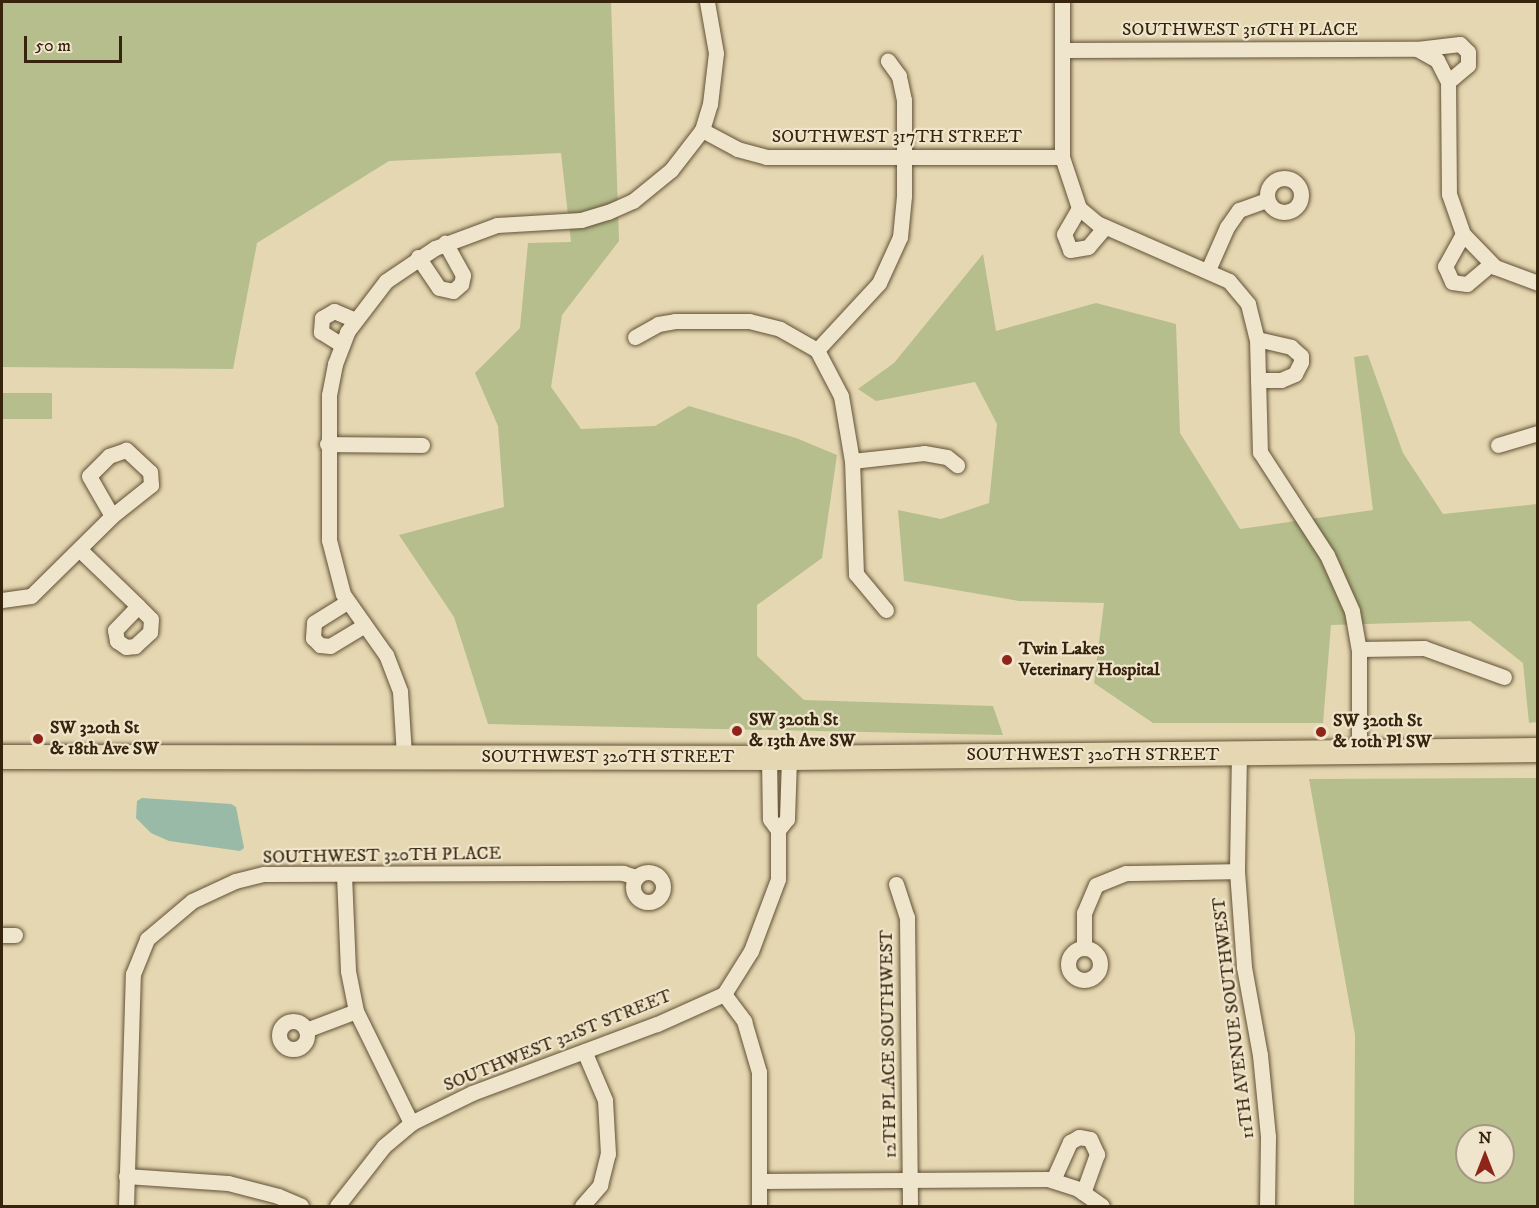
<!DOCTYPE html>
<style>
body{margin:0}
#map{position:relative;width:1539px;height:1208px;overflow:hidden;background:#e5d7b1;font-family:"IM FELL DW Pica",serif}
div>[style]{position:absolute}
.green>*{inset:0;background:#b5be8c}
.water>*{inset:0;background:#98baa6}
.roads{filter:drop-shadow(0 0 2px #625136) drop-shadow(0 0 2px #625136)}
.street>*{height:15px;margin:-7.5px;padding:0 7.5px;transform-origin:7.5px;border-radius:7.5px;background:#eee5cc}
.street>.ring{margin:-7.5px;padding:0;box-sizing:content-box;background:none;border:15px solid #eee5cc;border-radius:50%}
.primary>*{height:24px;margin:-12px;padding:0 12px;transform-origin:12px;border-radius:12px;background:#e5d7b1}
.dots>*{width:16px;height:16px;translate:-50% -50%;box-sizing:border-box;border:3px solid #eee5cc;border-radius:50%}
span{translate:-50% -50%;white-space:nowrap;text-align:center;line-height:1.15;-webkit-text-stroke:4.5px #eee5cc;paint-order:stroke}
.street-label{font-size:18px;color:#37240d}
.poi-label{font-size:18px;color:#37240d;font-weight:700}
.left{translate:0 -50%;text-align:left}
.frame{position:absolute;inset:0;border:3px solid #37240d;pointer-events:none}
.north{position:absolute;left:1455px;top:1124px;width:60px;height:60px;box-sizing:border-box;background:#eee5cc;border:2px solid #a59880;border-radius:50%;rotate:0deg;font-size:16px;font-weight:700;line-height:24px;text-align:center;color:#37240d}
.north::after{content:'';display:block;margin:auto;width:21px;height:27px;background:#8f2418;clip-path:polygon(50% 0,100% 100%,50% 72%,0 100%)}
.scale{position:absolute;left:24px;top:36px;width:98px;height:27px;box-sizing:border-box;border:3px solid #37240d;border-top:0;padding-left:8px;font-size:18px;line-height:21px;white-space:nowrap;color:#37240d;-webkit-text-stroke:4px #eee5cc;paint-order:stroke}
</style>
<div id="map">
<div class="green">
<div style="clip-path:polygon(2px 2px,611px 2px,619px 241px,562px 315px,551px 387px,581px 429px,655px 426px,689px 406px,796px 438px,837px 455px,822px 558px,757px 605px,757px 656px,804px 700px,993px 706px,1003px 735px,488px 724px,454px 617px,399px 535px,504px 507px,498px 426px,475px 373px,520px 328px,528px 243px,571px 242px,561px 153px,389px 161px,257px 243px,233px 369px,2px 367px)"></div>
<div style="clip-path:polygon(983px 254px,996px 331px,1096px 303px,1176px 324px,1180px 433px,1240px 529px,1373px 510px,1354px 357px,1368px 355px,1403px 453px,1443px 514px,1537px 504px,1537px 722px,1529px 723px,1523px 663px,1470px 621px,1331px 625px,1323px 723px,1153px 723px,1094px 683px,1104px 603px,1019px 601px,904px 581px,898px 510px,941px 519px,989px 503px,997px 424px,975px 382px,876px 401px,858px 389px,894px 363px)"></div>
<div style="clip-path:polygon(2px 393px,52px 393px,52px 419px,2px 419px)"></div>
<div style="clip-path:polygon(evenodd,1537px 778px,1537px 1206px,1354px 1206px,1355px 1035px,1309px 779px,1537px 778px,1467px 1136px,1503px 1136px,1503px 1172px,1467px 1172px,1467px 1136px)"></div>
</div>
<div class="water">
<div style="clip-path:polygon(142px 798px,231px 804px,236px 807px,244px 848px,240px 851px,169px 841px,151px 833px,136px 818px,137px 801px)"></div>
</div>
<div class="roads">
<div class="street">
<div style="left:1062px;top:2px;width:155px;rotate:90deg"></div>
<div style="left:1062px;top:157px;width:54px;rotate:71.6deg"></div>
<div style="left:1079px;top:208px;width:23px;rotate:40deg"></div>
<div style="left:1097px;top:223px;width:144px;rotate:23.7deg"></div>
<div style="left:1229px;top:281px;width:30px;rotate:50deg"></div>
<div style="left:1248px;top:304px;width:36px;rotate:76deg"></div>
<div style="left:1257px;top:339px;width:113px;rotate:88.5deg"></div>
<div style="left:1260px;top:452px;width:123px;rotate:57deg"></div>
<div style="left:1327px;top:555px;width:61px;rotate:65.9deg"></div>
<div style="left:1352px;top:611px;width:39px;rotate:80deg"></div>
<div style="left:1359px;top:649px;width:103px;rotate:90deg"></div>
<div style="left:1417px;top:49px;width:23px;rotate:29deg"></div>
<div style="left:1437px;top:60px;width:25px;rotate:63deg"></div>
<div style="left:1448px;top:82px;width:112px;rotate:89.5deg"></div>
<div style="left:1449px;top:194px;width:42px;rotate:70.7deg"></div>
<div style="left:1463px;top:234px;width:46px;rotate:45.9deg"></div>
<div style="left:1495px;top:267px;width:46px;rotate:20.4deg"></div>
<div style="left:1063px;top:50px;width:354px;rotate:-0.2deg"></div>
<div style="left:1417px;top:49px;width:43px;rotate:-6.6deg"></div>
<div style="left:1460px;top:44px;width:11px;rotate:45deg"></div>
<div style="left:1468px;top:52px;width:13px;rotate:90deg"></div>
<div style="left:1468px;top:65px;width:26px;rotate:140deg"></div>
<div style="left:702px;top:130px;width:40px;rotate:28deg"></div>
<div style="left:737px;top:149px;width:30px;rotate:15deg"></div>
<div style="left:766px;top:157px;width:296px"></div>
<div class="ring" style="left:1267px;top:178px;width:19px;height:19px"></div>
<div style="left:1079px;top:208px;width:30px;rotate:120deg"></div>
<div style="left:1064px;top:234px;width:17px;rotate:69deg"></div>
<div style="left:1070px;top:250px;width:18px;rotate:-9deg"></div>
<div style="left:1088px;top:247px;width:26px;rotate:-50deg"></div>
<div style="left:1463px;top:234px;width:37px;rotate:119deg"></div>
<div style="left:1445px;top:266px;width:17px;rotate:66deg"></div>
<div style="left:1452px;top:282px;width:15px;rotate:8deg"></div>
<div style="left:1467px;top:284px;width:31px;rotate:-40deg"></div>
<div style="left:418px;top:257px;width:37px;rotate:56deg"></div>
<div style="left:439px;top:288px;width:14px;rotate:12deg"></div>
<div style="left:453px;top:291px;width:11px;rotate:-41deg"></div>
<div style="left:461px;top:284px;width:9px;rotate:-77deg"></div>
<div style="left:463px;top:275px;width:37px;rotate:-119deg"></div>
<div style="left:1208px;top:270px;width:47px;rotate:-66.2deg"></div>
<div style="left:1227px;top:227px;width:21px;rotate:-55deg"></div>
<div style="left:1239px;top:210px;width:30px;rotate:-20deg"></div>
<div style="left:635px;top:337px;width:26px;rotate:-29deg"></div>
<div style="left:658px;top:324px;width:17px;rotate:-10deg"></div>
<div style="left:675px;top:321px;width:74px"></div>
<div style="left:749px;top:321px;width:32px;rotate:14deg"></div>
<div style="left:780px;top:329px;width:43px;rotate:29.6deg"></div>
<div style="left:1257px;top:339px;width:35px;rotate:13deg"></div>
<div style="left:1291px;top:347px;width:13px;rotate:42deg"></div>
<div style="left:1301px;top:356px;width:6px;rotate:90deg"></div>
<div style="left:1301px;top:362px;width:13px;rotate:117deg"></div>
<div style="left:1295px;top:374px;width:15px;rotate:157deg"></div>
<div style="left:1281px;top:380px;width:23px;rotate:180deg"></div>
<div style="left:342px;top:345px;width:25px;rotate:-148deg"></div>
<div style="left:321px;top:332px;width:14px;rotate:-86deg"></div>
<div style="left:322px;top:318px;width:14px;rotate:-30deg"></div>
<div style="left:334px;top:311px;width:23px;rotate:23deg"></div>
<div style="left:327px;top:444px;width:95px;rotate:0.6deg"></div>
<div style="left:1498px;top:445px;width:42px;rotate:-16.7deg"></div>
<div style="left:852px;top:461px;width:72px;rotate:-6.3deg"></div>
<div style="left:924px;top:453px;width:23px;rotate:10deg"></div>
<div style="left:947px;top:457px;width:13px;rotate:39deg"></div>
<div style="left:79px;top:549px;width:82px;rotate:44deg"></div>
<div style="left:138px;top:606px;width:18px;rotate:45deg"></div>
<div style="left:151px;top:619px;width:13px;rotate:94deg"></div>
<div style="left:150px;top:632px;width:21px;rotate:137deg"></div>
<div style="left:135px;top:646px;width:9px;rotate:174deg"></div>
<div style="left:126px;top:647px;width:11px;rotate:-146deg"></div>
<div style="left:117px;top:641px;width:11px;rotate:-100deg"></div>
<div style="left:115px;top:630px;width:33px;rotate:-46deg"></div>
<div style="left:2px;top:600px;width:29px;rotate:-8deg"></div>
<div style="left:31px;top:596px;width:114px;rotate:-44.6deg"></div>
<div style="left:112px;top:516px;width:50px;rotate:-38.5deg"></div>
<div style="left:151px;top:485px;width:13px;rotate:-94deg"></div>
<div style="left:150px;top:472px;width:33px;rotate:-137deg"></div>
<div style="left:126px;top:450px;width:18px;rotate:161deg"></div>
<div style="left:109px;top:456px;width:28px;rotate:135deg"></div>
<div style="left:89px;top:476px;width:46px;rotate:60.1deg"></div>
<div style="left:347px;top:602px;width:39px;rotate:148deg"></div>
<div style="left:314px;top:623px;width:15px;rotate:94deg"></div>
<div style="left:313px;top:638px;width:10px;rotate:45deg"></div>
<div style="left:320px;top:645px;width:10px;rotate:6deg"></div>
<div style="left:330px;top:646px;width:39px;rotate:-31deg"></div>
<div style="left:886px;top:610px;width:47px;rotate:-129.8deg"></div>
<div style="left:856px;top:574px;width:113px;rotate:-92deg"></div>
<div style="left:852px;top:461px;width:66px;rotate:-99.6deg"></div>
<div style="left:841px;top:396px;width:52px;rotate:-117.6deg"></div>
<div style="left:817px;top:350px;width:91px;rotate:-47.2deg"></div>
<div style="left:879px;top:283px;width:51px;rotate:-65.5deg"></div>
<div style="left:900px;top:237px;width:41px;rotate:-84.4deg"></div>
<div style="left:904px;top:196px;width:96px;rotate:-90deg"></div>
<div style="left:904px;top:100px;width:25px;rotate:-102deg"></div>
<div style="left:899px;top:76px;width:19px;rotate:-126deg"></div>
<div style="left:1359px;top:649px;width:65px;rotate:-0.9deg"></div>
<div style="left:1424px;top:648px;width:85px;rotate:19.9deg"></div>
<div style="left:1239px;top:753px;width:118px;rotate:91deg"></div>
<div style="left:1237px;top:871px;width:96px;rotate:85.8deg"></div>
<div style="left:1244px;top:967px;width:89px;rotate:79.7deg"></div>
<div style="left:1260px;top:1055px;width:82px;rotate:84.4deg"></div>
<div style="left:1268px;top:1137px;width:69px;rotate:90.8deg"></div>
<div style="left:404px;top:755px;width:64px;rotate:-93.6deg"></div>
<div style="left:400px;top:691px;width:39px;rotate:-111deg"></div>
<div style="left:386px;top:655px;width:75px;rotate:-125.2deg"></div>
<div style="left:343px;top:594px;width:56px;rotate:-104.5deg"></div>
<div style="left:329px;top:540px;width:145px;rotate:-90deg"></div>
<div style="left:329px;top:395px;width:32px;rotate:-79deg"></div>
<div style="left:335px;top:364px;width:34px;rotate:-69deg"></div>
<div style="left:347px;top:332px;width:64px;rotate:-52.6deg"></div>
<div style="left:386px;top:281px;width:59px;rotate:-34deg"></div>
<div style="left:435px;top:248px;width:66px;rotate:-20.4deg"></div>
<div style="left:497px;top:225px;width:84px;rotate:-3.4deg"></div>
<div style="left:581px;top:220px;width:28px;rotate:-17deg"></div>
<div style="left:608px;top:212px;width:27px;rotate:-24deg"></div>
<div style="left:633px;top:201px;width:49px;rotate:-39.2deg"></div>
<div style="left:671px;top:170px;width:51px;rotate:-52.2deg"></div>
<div style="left:702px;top:130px;width:27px;rotate:-73deg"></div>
<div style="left:710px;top:104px;width:51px;rotate:-83.3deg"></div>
<div style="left:716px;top:53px;width:52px;rotate:-100deg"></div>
<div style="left:769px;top:758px;width:61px;rotate:89.1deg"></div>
<div style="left:770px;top:819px;width:14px;rotate:54deg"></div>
<div class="ring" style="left:633px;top:872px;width:15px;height:15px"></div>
<div style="left:344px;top:875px;width:96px;rotate:87.6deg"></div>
<div style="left:348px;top:971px;width:41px;rotate:78.7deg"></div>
<div style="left:356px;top:1011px;width:125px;rotate:63.8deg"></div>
<div style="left:896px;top:884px;width:35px;rotate:72deg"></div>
<div style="left:907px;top:917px;width:289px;rotate:89.4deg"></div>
<div style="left:2px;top:935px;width:13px"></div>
<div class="ring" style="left:1068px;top:948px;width:17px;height:17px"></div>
<div style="left:1084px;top:948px;width:35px;rotate:-90deg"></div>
<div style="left:1084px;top:913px;width:30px;rotate:-67deg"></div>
<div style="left:1096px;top:885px;width:32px;rotate:-22deg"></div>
<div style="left:1126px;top:873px;width:111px;rotate:-1deg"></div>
<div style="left:724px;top:994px;width:51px;rotate:-57.9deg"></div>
<div style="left:751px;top:951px;width:77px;rotate:-69.4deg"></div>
<div style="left:778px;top:879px;width:49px;rotate:-90deg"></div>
<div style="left:778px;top:830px;width:14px;rotate:-51deg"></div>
<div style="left:787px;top:819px;width:61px;rotate:-88.1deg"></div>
<div style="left:724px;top:994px;width:34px;rotate:53deg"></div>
<div style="left:744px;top:1021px;width:53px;rotate:73.6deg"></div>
<div style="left:759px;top:1072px;width:134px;rotate:90deg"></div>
<div class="ring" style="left:279px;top:1021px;width:13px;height:13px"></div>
<div style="left:306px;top:1030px;width:53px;rotate:-20.8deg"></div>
<div style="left:126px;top:1176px;width:102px;rotate:3.9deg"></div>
<div style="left:228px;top:1183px;width:52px;rotate:14.6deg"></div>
<div style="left:278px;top:1196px;width:25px;rotate:23deg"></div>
<div style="left:1053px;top:1180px;width:42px;rotate:-65.9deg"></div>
<div style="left:1070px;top:1142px;width:10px;rotate:-29deg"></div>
<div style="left:1079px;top:1137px;width:11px;rotate:10deg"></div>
<div style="left:1090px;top:1139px;width:17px;rotate:65deg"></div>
<div style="left:1097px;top:1154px;width:41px;rotate:109.7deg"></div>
<div style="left:759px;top:1181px;width:289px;rotate:-0.4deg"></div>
<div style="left:1048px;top:1179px;width:32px;rotate:18deg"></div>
<div style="left:1078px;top:1189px;width:29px;rotate:35deg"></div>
<div style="left:126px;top:1206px;width:232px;rotate:-88.3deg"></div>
<div style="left:133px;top:974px;width:38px;rotate:-68deg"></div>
<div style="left:147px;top:939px;width:59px;rotate:-40.2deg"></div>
<div style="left:192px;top:901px;width:47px;rotate:-24.9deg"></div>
<div style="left:235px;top:881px;width:30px;rotate:-14deg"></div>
<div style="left:264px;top:874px;width:359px;rotate:-0.2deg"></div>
<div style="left:623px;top:873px;width:14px;rotate:17deg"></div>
<div style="left:337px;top:1206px;width:76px;rotate:-51.9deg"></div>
<div style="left:384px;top:1146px;width:35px;rotate:-40deg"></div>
<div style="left:411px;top:1123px;width:68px;rotate:-26.2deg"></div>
<div style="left:472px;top:1093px;width:197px;rotate:-20.5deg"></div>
<div style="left:657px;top:1024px;width:73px;rotate:-24.1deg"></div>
<div style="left:582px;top:1206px;width:28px;rotate:-49deg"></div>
<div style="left:600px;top:1185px;width:32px;rotate:-76deg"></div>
<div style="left:608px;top:1154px;width:54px;rotate:-93.2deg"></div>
<div style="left:605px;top:1100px;width:53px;rotate:-113.2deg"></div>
</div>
<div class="primary">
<div style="left:2px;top:757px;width:787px;rotate:0.07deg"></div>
<div style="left:789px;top:758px;width:749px;rotate:-0.61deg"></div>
</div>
</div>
<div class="dots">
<div style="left:1007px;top:660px;background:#8f2418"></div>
<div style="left:737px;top:731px;background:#8f2418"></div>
<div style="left:1321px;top:732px;background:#8f2418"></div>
<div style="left:38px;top:739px;background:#8f2418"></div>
</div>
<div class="street-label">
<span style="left:1240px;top:30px">SOUTHWEST 316TH PLACE</span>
<span style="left:897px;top:137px">SOUTHWEST 317TH STREET</span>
<span style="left:1093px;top:755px">SOUTHWEST 320TH STREET</span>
<span style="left:608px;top:757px">SOUTHWEST 320TH STREET</span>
<span style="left:382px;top:856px;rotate:-1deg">SOUTHWEST 320TH PLACE</span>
<span style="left:1234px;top:1018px;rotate:-97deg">11TH AVENUE SOUTHWEST</span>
<span style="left:558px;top:1041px;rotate:-22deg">SOUTHWEST 321ST STREET</span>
<span style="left:889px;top:1044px;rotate:-91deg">12TH PLACE SOUTHWEST</span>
</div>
<div class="poi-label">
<span class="left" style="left:1019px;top:660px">Twin Lakes<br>Veterinary Hospital</span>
<span class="left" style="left:749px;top:731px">SW 320th St<br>&amp; 13th Ave SW</span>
<span class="left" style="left:1333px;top:732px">SW 320th St<br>&amp; 10th Pl SW</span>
<span class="left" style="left:50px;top:739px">SW 320th St<br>&amp; 18th Ave SW</span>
</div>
<div class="frame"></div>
<div class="north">N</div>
<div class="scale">50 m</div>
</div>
